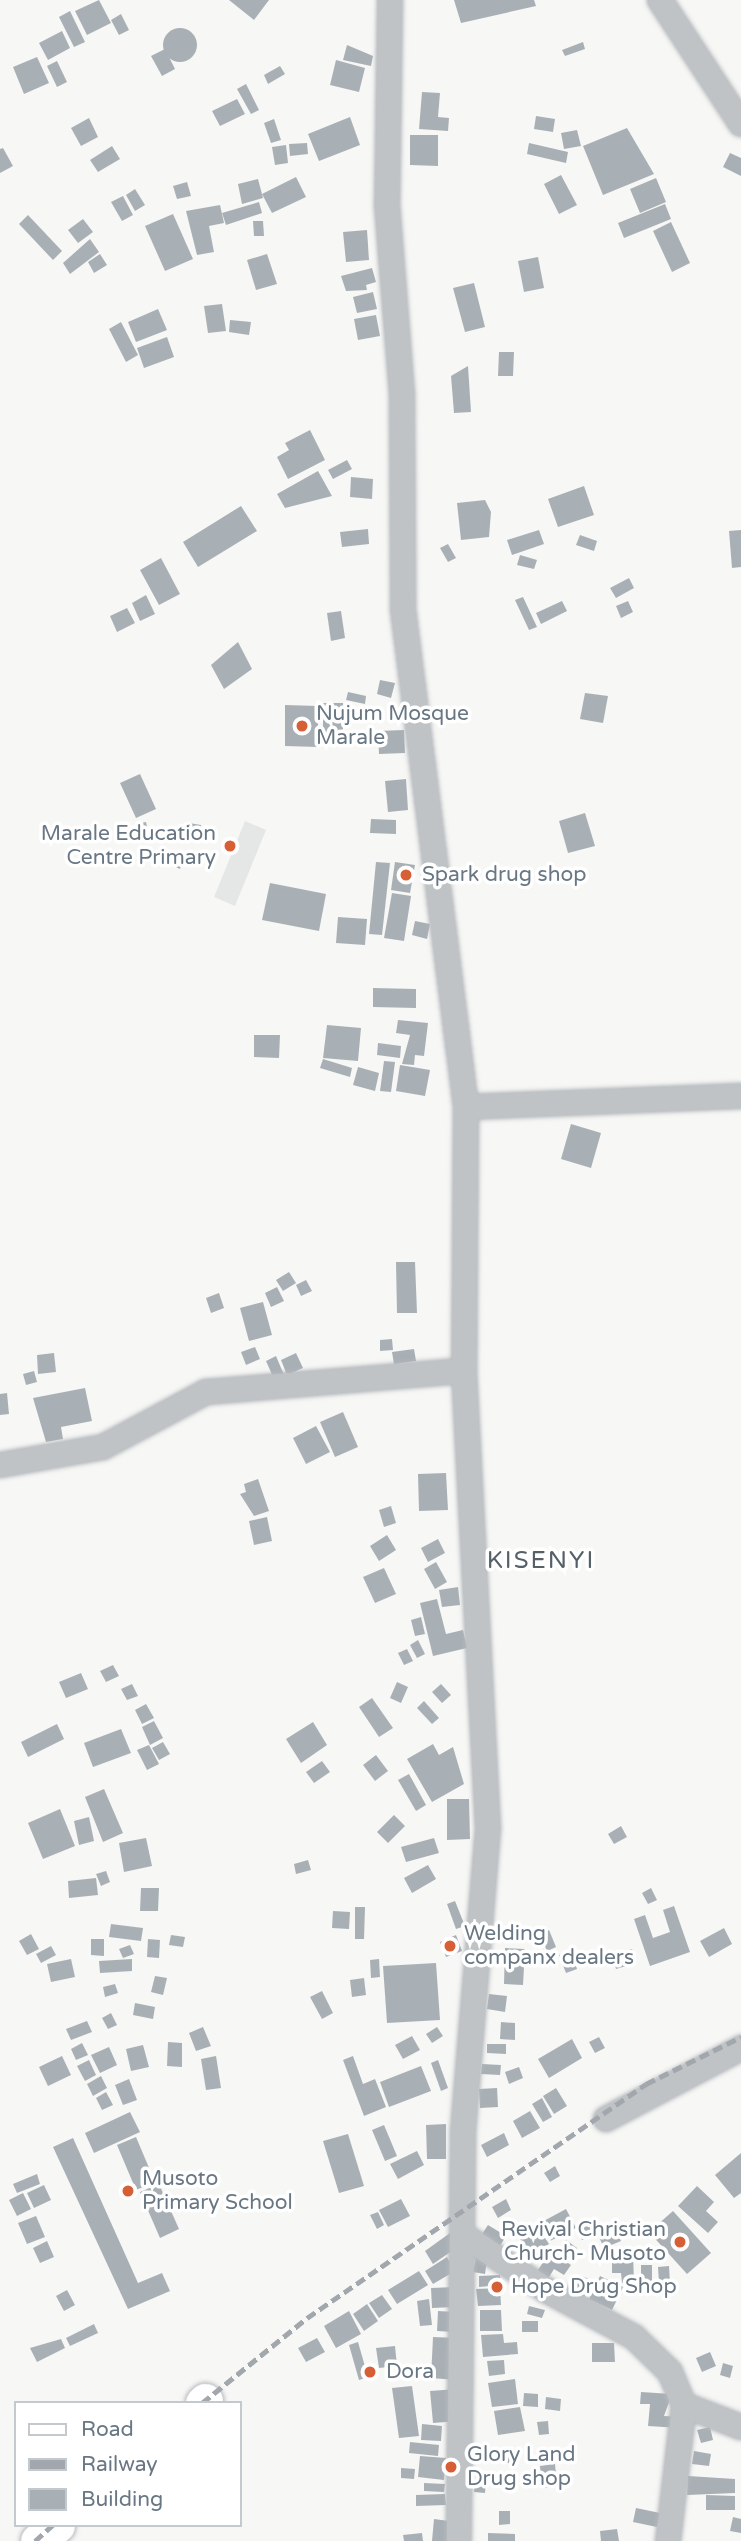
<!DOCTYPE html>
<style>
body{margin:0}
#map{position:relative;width:741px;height:2541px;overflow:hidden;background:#f7f7f5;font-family:"Varela Round",sans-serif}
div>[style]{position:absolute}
.built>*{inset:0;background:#e5e6e6}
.building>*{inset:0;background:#a9b0b5}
.round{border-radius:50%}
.roads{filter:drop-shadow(0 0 2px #b4b8bd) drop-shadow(0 0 2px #b4b8bd)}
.minor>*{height:24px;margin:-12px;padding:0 12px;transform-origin:12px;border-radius:12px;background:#bfc3c6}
.secondary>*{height:35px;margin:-17.5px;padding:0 17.5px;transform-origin:17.5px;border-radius:17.5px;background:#fff}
.rail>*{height:5px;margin-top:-2.5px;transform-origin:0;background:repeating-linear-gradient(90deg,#a1a7ac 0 10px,transparent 0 15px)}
.dots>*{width:19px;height:19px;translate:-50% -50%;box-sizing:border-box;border:4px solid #fff;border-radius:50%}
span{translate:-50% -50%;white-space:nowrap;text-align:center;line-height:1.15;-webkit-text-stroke:7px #fff;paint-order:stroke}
.poi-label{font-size:21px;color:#697784}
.left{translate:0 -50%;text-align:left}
.right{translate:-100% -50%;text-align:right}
.quarter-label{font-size:24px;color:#566069;letter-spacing:2px}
.legend{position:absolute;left:14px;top:2401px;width:228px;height:126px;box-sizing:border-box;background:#fff;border:2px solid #c3c9ce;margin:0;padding:9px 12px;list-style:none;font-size:21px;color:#697784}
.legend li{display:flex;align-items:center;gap:14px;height:35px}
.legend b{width:35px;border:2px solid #c3c9ce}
</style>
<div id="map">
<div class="built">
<div style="clip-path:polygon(245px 821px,266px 830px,235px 906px,214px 897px)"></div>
</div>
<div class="building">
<div style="clip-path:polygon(99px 0,111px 23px,87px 35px,75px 11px)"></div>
<div style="clip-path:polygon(229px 0,269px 0,254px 20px)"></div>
<div style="clip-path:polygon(454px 0,534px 0,536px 6px,461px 23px)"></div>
<div style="clip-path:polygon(70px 11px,85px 42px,74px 47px,59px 17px)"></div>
<div style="clip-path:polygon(121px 14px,129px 30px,119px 35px,111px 20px)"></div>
<div class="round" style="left:163px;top:28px;width:34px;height:34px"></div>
<div style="clip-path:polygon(62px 31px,70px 48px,48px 60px,39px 43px)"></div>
<div style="clip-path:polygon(583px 42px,585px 49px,565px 56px,562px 50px)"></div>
<div style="clip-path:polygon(347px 45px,373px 56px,371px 66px,343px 60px)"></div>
<div style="clip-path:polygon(165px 49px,175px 69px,162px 76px,151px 56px)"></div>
<div style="clip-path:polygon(37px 57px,49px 83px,24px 94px,13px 67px)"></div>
<div style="clip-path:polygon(336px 60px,365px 68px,359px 92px,330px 85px)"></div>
<div style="clip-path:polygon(57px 61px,67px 82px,57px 87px,47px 66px)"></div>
<div style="clip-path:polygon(280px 66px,285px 74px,268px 84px,264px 75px)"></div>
<div style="clip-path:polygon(246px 84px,259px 110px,251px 114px,237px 89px)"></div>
<div style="clip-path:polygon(422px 92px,440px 93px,438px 117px,449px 118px,448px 131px,419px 129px)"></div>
<div style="clip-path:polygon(237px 99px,245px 114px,220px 126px,212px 111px)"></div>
<div style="clip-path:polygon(536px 116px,555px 119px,553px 132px,534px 129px)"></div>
<div style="clip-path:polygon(350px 117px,360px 145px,319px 161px,308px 134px)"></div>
<div style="clip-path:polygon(89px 118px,98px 137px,81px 146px,71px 128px)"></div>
<div style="clip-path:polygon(274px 119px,281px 140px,271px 143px,264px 123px)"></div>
<div style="clip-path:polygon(627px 128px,654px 174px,603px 195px,583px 146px)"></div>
<div style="clip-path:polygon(577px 130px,581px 146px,564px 149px,561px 133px)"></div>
<div style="clip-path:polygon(410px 135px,438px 135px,438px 166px,410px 165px)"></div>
<div style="clip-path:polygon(307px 143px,308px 154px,290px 156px,289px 144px)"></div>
<div style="clip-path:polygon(529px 143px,568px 152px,566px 163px,527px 154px)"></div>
<div style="clip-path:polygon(286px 145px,288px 163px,275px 165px,272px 147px)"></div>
<div style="clip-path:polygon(112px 146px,120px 159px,98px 172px,90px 160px)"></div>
<div style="clip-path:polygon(3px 148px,13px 166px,0 173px,0 149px)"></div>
<div style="clip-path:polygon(730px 153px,741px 158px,741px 176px,723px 167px)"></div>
<div style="clip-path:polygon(561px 175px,577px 205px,559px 214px,544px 184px)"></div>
<div style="clip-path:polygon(296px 177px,306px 197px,272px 213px,262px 194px)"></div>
<div style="clip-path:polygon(656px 178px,666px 202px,640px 213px,630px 189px)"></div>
<div style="clip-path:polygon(258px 179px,263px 198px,242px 204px,238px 184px)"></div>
<div style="clip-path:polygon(187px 182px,191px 196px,177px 199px,173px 186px)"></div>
<div style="clip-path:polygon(135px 189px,145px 205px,135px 211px,126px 195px)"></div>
<div style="clip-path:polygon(123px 196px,133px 215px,122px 221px,111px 202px)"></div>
<div style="clip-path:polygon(259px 202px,262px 213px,226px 225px,222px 213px)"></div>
<div style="clip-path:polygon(665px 204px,671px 219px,624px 238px,618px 223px)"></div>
<div style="clip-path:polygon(220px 205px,224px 223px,209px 226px,214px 252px,197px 255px,186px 211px)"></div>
<div style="clip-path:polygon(173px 214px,193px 259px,165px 271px,145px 226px)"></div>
<div style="clip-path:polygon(28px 215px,62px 251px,53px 260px,19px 224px)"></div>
<div style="clip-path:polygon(83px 219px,93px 232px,78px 243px,68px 230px)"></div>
<div style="clip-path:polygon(253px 221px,263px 221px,264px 236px,254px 236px)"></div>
<div style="clip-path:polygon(671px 222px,690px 263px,672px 272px,653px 231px)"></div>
<div style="clip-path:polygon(367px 230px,369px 260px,346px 262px,343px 232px)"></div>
<div style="clip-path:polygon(90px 239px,99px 252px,70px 274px,63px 263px)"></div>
<div style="clip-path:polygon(100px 254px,107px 265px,94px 273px,88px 262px)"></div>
<div style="clip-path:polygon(267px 254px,277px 284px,256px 290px,247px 260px)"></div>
<div style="clip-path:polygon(538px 257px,544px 288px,524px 292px,518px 261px)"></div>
<div style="clip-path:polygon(372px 268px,376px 282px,366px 285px,367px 290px,346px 291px,341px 276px)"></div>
<div style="clip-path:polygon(474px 283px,485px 327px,465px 332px,453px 288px)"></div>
<div style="clip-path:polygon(373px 292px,377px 309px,357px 313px,353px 297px)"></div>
<div style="clip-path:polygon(222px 304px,226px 331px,208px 333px,204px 306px)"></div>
<div style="clip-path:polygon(158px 309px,167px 330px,136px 342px,128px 322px)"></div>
<div style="clip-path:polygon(376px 315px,380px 336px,358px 340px,354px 319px)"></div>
<div style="clip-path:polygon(230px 320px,251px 322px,249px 335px,229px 332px)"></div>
<div style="clip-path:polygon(121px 322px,138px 355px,126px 362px,109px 329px)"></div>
<div style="clip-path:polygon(167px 337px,174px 357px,144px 368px,137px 348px)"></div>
<div style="clip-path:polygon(499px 352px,514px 352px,513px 376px,498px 376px)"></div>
<div style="clip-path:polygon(468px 366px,471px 412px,454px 413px,451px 376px)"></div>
<div style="clip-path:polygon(310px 430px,325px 460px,288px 479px,277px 457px,289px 450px,285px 443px)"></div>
<div style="clip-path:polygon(347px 460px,352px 469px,333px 479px,328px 470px)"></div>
<div style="clip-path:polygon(318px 471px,332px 496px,285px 508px,277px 494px)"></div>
<div style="clip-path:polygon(351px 477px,373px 479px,372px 499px,350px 497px)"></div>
<div style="clip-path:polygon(584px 486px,594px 515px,558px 527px,548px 499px)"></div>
<div style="clip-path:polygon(485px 500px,491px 512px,489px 537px,461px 540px,457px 503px)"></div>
<div style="clip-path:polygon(241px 506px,257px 531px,198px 567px,183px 542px)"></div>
<div style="clip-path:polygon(368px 529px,369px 544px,342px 547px,340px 532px)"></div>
<div style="clip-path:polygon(539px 530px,544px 544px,512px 555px,507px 540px)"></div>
<div style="clip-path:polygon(741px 530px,741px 567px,732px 568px,729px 531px)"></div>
<div style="clip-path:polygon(580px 535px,597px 541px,594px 551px,576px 545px)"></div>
<div style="clip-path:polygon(448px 544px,456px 558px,448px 562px,440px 548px)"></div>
<div style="clip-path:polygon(520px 555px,537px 560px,534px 569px,517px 565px)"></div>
<div style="clip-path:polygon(161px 558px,180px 594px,159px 605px,140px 570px)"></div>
<div style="clip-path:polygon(629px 578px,634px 588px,616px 598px,610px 588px)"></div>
<div style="clip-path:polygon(146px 595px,155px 614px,140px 621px,132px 603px)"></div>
<div style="clip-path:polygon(523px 597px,537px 627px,529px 630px,515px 600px)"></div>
<div style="clip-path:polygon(562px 601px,567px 611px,541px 624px,536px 613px)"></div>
<div style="clip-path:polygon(628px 601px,633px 612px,621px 618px,616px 606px)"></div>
<div style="clip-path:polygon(127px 608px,135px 623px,117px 632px,110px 616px)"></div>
<div style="clip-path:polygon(341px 611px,345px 638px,331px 641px,327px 613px)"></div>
<div style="clip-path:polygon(238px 642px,252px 669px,224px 689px,211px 665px)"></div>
<div style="clip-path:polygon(380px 680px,395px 683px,391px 698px,377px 694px)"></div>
<div style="clip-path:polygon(348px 692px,366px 696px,365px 704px,346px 700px)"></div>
<div style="clip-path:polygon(585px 693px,608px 696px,603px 723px,580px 719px)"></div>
<div style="clip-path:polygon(323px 703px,343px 703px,343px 746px,323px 745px)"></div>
<div style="clip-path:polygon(285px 705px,318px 706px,318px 747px,285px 746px)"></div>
<div style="clip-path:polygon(404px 730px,405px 753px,379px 754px,378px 731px)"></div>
<div style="clip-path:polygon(140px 774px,156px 809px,136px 818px,120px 783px)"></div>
<div style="clip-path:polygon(406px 779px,408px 810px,388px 812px,385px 781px)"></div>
<div style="clip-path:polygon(585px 813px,595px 846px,568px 853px,559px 821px)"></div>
<div style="clip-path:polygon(371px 819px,396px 820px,396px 834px,370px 833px)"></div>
<div style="clip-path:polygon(146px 822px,149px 835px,138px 838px,135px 824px)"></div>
<div style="clip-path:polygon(189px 823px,201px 825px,199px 840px,187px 838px)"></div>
<div style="clip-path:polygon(176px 854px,185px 858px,180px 869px,171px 865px)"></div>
<div style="clip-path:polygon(376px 862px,390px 863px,382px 935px,369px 934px)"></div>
<div style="clip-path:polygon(395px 862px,415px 865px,410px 893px,391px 890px)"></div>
<div style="clip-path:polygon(270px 883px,326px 894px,319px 931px,262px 920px)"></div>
<div style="clip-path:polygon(392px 893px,411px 896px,404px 941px,384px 938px)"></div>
<div style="clip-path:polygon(338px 917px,367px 919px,365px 945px,336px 943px)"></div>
<div style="clip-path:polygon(415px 921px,430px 924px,427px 939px,412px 935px)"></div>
<div style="clip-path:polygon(373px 988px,416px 989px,416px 1008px,373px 1007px)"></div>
<div style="clip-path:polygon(398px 1020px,428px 1023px,424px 1056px,415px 1055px,414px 1065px,402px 1064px,410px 1035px,396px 1033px)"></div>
<div style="clip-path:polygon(327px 1025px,361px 1028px,358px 1061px,323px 1058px)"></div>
<div style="clip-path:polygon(254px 1035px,280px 1035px,279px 1058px,254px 1057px)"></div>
<div style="clip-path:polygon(378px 1043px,401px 1046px,400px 1058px,377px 1055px)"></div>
<div style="clip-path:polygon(323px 1059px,352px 1068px,350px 1077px,320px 1068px)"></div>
<div style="clip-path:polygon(384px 1061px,395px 1062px,391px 1092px,380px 1091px)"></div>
<div style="clip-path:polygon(400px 1065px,430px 1070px,425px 1096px,396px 1091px)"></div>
<div style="clip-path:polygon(358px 1067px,379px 1073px,375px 1091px,353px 1085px)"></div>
<div style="clip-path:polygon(571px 1124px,601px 1133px,591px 1168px,561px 1159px)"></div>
<div style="clip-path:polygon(396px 1262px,415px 1262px,417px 1313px,397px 1313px)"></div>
<div style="clip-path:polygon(289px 1272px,296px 1283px,283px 1291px,276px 1280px)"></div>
<div style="clip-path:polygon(306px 1280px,312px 1291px,301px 1296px,296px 1285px)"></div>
<div style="clip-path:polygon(277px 1287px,284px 1301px,271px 1307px,265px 1293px)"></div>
<div style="clip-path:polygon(219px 1293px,224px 1308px,211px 1313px,206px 1298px)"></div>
<div style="clip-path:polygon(263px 1302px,272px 1335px,249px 1341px,240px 1308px)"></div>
<div style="clip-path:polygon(392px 1339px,393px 1350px,380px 1351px,380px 1340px)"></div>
<div style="clip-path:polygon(255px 1347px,260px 1359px,246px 1365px,241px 1352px)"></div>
<div style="clip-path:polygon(414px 1349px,416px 1361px,394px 1364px,392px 1352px)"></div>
<div style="clip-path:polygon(54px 1353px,56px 1372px,38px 1374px,37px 1355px)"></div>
<div style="clip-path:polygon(296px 1353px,303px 1368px,287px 1375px,281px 1360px)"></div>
<div style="clip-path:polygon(276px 1356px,284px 1375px,274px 1379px,266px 1361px)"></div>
<div style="clip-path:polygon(34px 1371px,37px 1382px,26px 1385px,23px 1374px)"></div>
<div style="clip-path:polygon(85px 1388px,92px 1421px,61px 1427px,63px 1439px,46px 1442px,33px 1398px)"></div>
<div style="clip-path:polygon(7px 1393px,9px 1414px,0 1415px,0 1394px)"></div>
<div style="clip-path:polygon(343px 1412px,358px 1447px,335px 1457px,320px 1422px)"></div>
<div style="clip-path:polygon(316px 1426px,330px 1452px,306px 1464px,293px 1438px)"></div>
<div style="clip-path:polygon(446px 1473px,448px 1510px,419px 1511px,418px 1474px)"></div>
<div style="clip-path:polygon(258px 1479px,269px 1511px,254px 1516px,240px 1494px,246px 1492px,244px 1484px)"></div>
<div style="clip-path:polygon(391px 1506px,396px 1523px,384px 1527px,379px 1510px)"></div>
<div style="clip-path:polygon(267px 1517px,272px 1541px,254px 1545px,249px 1521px)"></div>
<div style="clip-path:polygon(387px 1535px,396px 1550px,379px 1561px,370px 1546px)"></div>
<div style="clip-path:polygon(438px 1539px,445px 1553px,428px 1562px,421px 1548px)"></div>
<div style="clip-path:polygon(436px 1562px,447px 1582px,435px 1589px,424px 1569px)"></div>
<div style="clip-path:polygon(384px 1568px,396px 1594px,375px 1603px,363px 1577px)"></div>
<div style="clip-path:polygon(458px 1587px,460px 1605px,442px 1607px,439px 1590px)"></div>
<div style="clip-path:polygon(437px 1599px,446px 1634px,463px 1630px,467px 1648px,433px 1656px,420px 1603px)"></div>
<div style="clip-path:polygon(421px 1617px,425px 1634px,415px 1636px,411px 1620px)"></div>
<div style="clip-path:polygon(418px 1640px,425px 1654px,417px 1658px,410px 1645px)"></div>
<div style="clip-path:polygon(407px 1649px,413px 1661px,404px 1665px,398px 1653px)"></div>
<div style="clip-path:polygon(113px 1665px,119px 1676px,106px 1682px,100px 1671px)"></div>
<div style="clip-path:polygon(81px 1673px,88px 1689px,66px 1698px,59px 1682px)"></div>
<div style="clip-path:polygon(397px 1682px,408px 1687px,401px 1703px,390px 1698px)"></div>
<div style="clip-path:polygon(132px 1684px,138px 1696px,127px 1700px,121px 1689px)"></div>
<div style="clip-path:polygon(441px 1684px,451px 1695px,442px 1703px,432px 1692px)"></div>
<div style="clip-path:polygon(372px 1698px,393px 1728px,379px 1737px,359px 1707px)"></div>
<div style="clip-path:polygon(424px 1701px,439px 1718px,432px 1724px,417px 1708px)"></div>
<div style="clip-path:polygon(146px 1704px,154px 1718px,142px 1724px,135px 1710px)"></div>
<div style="clip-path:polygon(154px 1721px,163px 1738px,150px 1745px,142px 1727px)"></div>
<div style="clip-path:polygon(313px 1722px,327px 1745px,301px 1763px,286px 1739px)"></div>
<div style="clip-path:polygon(57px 1724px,64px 1739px,28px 1757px,21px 1742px)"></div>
<div style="clip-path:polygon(121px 1729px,131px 1753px,93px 1767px,84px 1743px)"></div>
<div style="clip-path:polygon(163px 1742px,170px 1754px,159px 1760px,152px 1748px)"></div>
<div style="clip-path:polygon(433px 1744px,439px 1755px,453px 1747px,464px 1784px,432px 1802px,407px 1759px)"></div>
<div style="clip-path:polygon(149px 1745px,159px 1764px,147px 1770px,137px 1750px)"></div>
<div style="clip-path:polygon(376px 1755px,388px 1771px,375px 1781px,363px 1765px)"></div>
<div style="clip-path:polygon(322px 1761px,330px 1772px,314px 1783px,306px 1772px)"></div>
<div style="clip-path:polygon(409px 1774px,426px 1805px,416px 1811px,398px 1780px)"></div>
<div style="clip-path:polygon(104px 1789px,123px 1833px,103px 1842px,85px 1797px)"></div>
<div style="clip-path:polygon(447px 1799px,469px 1799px,470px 1839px,447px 1840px)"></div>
<div style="clip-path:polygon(60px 1809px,75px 1846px,43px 1859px,28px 1823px)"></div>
<div style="clip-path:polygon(394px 1815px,405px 1826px,388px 1843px,377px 1832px)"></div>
<div style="clip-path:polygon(89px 1817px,94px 1841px,79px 1845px,74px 1821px)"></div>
<div style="clip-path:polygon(621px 1826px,627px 1837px,614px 1844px,608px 1834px)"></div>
<div style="clip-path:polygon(146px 1838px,152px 1866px,124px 1872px,119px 1843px)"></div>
<div style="clip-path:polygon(434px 1838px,439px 1853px,406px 1862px,401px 1847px)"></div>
<div style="clip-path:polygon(308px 1860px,311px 1870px,296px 1874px,294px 1864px)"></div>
<div style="clip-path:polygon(428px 1865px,436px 1879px,412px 1893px,404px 1878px)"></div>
<div style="clip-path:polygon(106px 1871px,110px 1882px,101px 1886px,96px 1874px)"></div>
<div style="clip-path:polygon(96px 1878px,98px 1895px,69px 1898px,68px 1881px)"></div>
<div style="clip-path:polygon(141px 1888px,159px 1888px,158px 1911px,140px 1911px)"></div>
<div style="clip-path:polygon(651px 1888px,657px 1900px,648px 1904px,642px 1893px)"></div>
<div style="clip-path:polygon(455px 1901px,465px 1926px,456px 1929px,447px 1904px)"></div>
<div style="clip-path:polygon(674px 1906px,690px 1952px,650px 1966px,634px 1919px,645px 1915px,653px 1938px,670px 1932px,663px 1910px)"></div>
<div style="clip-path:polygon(355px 1907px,365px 1907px,364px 1939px,355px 1939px)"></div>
<div style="clip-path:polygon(333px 1911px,350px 1912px,349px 1929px,332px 1928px)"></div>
<div style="clip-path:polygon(111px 1924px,143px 1928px,141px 1941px,109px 1937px)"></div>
<div style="clip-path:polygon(724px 1928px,732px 1944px,709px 1957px,700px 1941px)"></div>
<div style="clip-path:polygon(549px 1930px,556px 1947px,547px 1951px,540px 1934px)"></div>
<div style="clip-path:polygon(31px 1934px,39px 1949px,27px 1955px,19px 1941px)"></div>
<div style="clip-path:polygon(171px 1935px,185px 1937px,183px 1947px,169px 1945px)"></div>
<div style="clip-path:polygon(456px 1935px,462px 1951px,446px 1957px,440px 1942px)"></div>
<div style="clip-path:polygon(91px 1939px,104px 1939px,104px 1956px,91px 1955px)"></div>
<div style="clip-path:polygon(148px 1939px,160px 1940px,159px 1958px,147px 1957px)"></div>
<div style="clip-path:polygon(130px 1945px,134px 1954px,123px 1958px,119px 1949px)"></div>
<div style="clip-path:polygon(51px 1946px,56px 1955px,41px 1963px,36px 1954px)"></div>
<div style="clip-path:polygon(505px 1948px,525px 1949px,523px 1985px,504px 1984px)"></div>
<div style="clip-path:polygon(632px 1949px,636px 1963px,616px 1969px,612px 1954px)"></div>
<div style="clip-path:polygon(570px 1951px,577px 1969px,566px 1973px,559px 1955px)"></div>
<div style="clip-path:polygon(71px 1959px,75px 1977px,51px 1982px,47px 1964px)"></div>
<div style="clip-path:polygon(132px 1959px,132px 1971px,100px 1973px,99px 1961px)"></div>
<div style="clip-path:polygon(379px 1959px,380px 1977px,371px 1978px,370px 1960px)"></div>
<div style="clip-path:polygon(436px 1963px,440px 2020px,387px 2023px,383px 1966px)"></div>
<div style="clip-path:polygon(155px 1976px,167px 1978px,163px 1995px,151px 1992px)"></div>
<div style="clip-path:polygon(364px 1978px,366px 1995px,352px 1997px,350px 1980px)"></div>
<div style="clip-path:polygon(115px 1984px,118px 1993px,105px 1997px,103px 1987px)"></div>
<div style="clip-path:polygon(322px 1991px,333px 2013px,322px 2019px,310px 1997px)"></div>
<div style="clip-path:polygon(489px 1994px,507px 1996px,505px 2012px,487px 2009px)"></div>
<div style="clip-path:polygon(135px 2003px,155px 2007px,153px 2019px,133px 2015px)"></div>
<div style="clip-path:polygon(111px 2013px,117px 2025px,108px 2029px,102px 2018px)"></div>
<div style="clip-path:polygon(87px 2021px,92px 2032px,71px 2040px,66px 2029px)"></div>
<div style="clip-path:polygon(501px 2022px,515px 2023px,515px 2040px,500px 2039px)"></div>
<div style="clip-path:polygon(203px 2027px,211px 2046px,196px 2051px,189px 2033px)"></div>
<div style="clip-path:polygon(437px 2027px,443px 2036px,432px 2043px,426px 2034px)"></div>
<div style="clip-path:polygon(412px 2036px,420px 2050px,403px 2059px,395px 2045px)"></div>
<div style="clip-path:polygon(599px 2037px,605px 2048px,595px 2053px,589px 2042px)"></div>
<div style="clip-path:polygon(572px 2039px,582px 2058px,549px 2078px,538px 2059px)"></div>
<div style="clip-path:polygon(168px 2042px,182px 2043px,182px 2067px,167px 2066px)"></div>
<div style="clip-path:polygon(82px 2043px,88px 2055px,76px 2060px,71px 2049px)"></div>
<div style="clip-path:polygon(487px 2044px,506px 2044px,506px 2054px,487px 2053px)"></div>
<div style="clip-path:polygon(143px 2045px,149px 2067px,131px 2071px,126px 2049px)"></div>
<div style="clip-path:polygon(109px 2047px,117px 2065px,100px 2073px,91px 2055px)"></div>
<div style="clip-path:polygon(62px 2056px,71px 2075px,48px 2086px,39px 2067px)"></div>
<div style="clip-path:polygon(216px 2056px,221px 2088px,206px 2090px,201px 2059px)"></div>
<div style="clip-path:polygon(353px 2056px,363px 2084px,375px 2079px,386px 2107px,364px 2116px,343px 2060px)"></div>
<div style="clip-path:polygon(89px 2060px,96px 2075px,85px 2081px,77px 2066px)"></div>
<div style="clip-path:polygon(438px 2060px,448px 2088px,441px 2091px,431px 2063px)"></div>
<div style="clip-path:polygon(482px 2064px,501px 2065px,500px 2075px,481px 2074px)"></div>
<div style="clip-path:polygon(421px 2066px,431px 2091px,389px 2107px,380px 2082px)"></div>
<div style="clip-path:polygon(519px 2067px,523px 2078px,509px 2084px,505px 2072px)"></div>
<div style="clip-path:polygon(101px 2076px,107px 2088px,93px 2096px,87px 2084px)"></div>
<div style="clip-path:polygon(129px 2079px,137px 2100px,123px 2105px,115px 2085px)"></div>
<div style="clip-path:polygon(497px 2088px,498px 2107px,480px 2108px,479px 2089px)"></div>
<div style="clip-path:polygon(556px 2088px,567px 2106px,554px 2114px,543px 2096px)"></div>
<div style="clip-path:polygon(106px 2092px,113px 2105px,102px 2110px,96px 2098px)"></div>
<div style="clip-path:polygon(542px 2098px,552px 2117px,543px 2122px,532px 2104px)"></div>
<div style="clip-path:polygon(530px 2111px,540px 2128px,522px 2138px,513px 2121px)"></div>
<div style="clip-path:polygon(130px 2112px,140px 2132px,94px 2153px,85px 2133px)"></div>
<div style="clip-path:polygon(446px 2124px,446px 2159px,427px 2159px,426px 2125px)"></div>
<div style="clip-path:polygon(384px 2125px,397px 2156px,385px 2161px,372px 2130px)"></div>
<div style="clip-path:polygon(504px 2133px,509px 2145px,487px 2157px,481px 2145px)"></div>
<div style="clip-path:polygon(348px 2134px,364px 2186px,339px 2193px,323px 2141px)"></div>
<div style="clip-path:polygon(136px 2137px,155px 2182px,136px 2190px,117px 2145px)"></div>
<div style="clip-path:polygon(73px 2138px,138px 2283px,162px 2273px,170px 2291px,128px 2309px,53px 2147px)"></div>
<div style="clip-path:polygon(417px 2151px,424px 2165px,398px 2179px,390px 2164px)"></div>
<div style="clip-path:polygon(741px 2153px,741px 2193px,734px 2198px,715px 2175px)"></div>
<div style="clip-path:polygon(555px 2166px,560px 2176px,550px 2182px,544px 2173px)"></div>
<div style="clip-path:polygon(37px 2174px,40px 2184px,17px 2193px,13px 2184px)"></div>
<div style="clip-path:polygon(159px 2184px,179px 2229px,160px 2238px,140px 2192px)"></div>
<div style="clip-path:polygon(44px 2185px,51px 2200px,34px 2208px,27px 2193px)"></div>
<div style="clip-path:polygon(697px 2186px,714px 2202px,706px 2211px,718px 2222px,708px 2233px,678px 2206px)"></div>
<div style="clip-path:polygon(23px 2193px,31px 2209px,17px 2216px,9px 2200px)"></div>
<div style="clip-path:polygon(401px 2199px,410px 2216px,388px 2227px,379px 2210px)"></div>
<div style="clip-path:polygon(506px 2199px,511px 2210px,498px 2218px,492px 2207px)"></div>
<div style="clip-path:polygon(566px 2209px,576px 2228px,550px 2241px,540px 2223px)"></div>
<div style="clip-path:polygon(673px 2211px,711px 2253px,687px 2274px,649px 2232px)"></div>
<div style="clip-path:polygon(378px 2212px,384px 2225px,377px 2229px,370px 2215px)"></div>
<div style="clip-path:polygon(36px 2216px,45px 2237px,27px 2244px,18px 2223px)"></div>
<div style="clip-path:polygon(590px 2224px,595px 2234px,582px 2240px,577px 2231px)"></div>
<div style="clip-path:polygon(488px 2225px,506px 2236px,497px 2251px,482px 2234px)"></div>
<div style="clip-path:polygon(537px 2226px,549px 2244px,531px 2256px,519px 2237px)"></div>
<div style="clip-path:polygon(616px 2230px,621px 2241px,604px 2248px,599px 2237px)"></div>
<div style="clip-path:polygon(450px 2233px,459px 2246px,433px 2264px,425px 2251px)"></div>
<div style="clip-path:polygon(566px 2240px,577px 2248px,567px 2261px,556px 2252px)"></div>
<div style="clip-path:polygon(47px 2241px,54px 2257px,40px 2263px,33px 2248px)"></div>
<div style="clip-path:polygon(550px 2251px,571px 2265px,564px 2275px,554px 2269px,546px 2282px,535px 2275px)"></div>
<div style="clip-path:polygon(633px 2253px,634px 2283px,622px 2283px,621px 2273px,612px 2273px,612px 2254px)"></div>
<div style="clip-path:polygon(447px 2257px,455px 2271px,433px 2284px,425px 2271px)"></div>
<div style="clip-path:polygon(476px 2258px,487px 2260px,485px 2274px,473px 2272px)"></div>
<div style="clip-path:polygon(641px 2265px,652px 2265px,652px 2284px,641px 2283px)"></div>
<div style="clip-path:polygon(669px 2266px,670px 2283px,659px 2283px,658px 2267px)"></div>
<div style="clip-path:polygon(419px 2271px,428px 2285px,397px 2304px,388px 2290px)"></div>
<div style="clip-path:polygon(500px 2275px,501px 2285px,479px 2287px,479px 2276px)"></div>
<div style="clip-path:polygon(580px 2275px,593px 2281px,584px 2297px,572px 2290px)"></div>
<div style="clip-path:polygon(600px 2276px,623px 2287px,612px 2310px,589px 2299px)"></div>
<div style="clip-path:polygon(455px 2287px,455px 2307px,432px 2308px,431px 2288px)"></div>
<div style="clip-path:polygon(500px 2288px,501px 2305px,478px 2306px,476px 2289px)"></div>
<div style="clip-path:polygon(67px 2290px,75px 2305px,64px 2311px,56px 2296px)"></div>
<div style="clip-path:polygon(382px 2295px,392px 2309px,379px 2318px,369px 2303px)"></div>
<div style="clip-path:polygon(429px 2299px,432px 2325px,420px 2326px,417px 2301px)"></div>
<div style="clip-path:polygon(367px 2304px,378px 2321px,364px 2331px,353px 2314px)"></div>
<div style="clip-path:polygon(529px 2306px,545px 2310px,542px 2318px,527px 2314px)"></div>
<div style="clip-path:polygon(480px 2310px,501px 2310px,502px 2331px,480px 2331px)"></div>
<div style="clip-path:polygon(349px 2311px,361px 2334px,336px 2348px,324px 2326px)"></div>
<div style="clip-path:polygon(438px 2311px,456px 2312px,454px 2332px,437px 2331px)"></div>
<div style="clip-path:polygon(522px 2321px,538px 2321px,538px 2332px,522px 2332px)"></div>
<div style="clip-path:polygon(94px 2324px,98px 2333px,70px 2346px,66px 2338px)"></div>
<div style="clip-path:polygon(503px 2334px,504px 2343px,517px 2342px,518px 2354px,483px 2357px,481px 2335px)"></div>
<div style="clip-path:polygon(433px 2337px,459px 2338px,457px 2380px,431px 2378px)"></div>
<div style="clip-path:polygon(317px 2338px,325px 2352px,306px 2362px,298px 2348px)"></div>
<div style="clip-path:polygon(61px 2339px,65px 2348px,37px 2362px,30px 2348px)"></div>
<div style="clip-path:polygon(358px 2342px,368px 2377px,359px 2380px,349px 2345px)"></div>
<div style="clip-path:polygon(592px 2343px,614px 2343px,615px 2362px,592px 2362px)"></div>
<div style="clip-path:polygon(395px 2346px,397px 2366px,379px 2368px,376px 2348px)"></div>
<div style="clip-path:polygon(710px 2352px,716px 2366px,702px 2372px,696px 2358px)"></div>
<div style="clip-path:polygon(504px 2360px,505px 2374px,489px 2376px,487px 2361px)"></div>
<div style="clip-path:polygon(723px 2363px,733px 2366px,730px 2378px,720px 2375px)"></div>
<div style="clip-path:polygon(515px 2379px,518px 2404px,492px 2407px,488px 2383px)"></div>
<div style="clip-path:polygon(412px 2386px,419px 2436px,399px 2438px,392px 2388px)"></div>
<div style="clip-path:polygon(457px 2389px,459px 2421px,433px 2423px,430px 2391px)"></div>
<div style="clip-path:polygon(641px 2392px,672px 2394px,664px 2416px,680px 2417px,680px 2428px,648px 2426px,650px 2404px,640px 2404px)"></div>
<div style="clip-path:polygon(524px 2393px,538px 2394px,538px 2407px,523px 2406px)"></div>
<div style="clip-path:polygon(546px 2397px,561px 2399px,560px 2411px,545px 2409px)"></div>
<div style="clip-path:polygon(520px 2407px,525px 2431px,498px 2435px,494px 2411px)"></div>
<div style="clip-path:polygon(548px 2421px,549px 2434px,539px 2435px,537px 2422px)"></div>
<div style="clip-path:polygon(422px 2424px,442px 2426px,441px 2441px,421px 2440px)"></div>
<div style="clip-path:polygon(710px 2427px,713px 2440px,701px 2443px,697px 2430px)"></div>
<div style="clip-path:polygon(410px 2442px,439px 2445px,438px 2456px,409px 2453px)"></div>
<div style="clip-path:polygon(499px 2449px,512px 2452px,509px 2463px,497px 2460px)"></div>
<div style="clip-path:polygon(694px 2451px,711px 2454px,709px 2466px,692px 2464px)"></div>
<div style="clip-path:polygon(420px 2456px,446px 2458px,444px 2480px,418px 2477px)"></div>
<div style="clip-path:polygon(555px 2464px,557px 2486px,542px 2488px,540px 2466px)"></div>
<div style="clip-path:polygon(401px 2468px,415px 2469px,414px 2479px,401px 2478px)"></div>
<div style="clip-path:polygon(688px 2476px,735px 2479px,735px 2493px,687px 2495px)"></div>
<div style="clip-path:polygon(475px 2480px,486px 2481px,485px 2493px,474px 2492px)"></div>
<div style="clip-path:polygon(424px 2483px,445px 2484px,444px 2492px,424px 2491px)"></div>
<div style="clip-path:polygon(445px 2494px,446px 2505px,416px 2506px,416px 2495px)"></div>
<div style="clip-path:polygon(706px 2495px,735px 2496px,735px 2510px,706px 2510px)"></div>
<div style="clip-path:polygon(636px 2508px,660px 2513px,657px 2527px,633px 2522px)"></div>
<div style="clip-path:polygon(499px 2511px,510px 2511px,510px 2524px,499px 2525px)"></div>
<div style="clip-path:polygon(733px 2517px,741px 2519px,741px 2533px,730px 2531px)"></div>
<div style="clip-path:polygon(434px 2519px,456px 2522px,454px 2541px,432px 2541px)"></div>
<div style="clip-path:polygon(617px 2529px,619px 2541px,601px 2541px,600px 2531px)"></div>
<div style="clip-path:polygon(422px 2533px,423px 2541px,404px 2541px,403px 2535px)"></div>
<div style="clip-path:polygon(488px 2533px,515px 2534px,515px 2541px,488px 2541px)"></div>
</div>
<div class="roads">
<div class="minor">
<div style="left:390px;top:0;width:204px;rotate:90.8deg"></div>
<div style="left:387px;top:204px;width:192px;rotate:85.5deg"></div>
<div style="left:402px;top:395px;width:214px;rotate:89.7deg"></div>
<div style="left:403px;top:609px;width:502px;rotate:82.79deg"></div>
<div style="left:466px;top:1107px;width:264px;rotate:90.4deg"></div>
<div style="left:464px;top:1371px;width:458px;rotate:87deg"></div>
<div style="left:488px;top:1828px;width:306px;rotate:94.7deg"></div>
<div style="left:463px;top:2133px;width:408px;rotate:90.6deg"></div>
<div style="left:660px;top:0;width:148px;rotate:56.8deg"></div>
<div style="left:466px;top:1107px;width:275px;rotate:-2.3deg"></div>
<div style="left:0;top:1465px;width:105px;rotate:-9.9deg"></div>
<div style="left:103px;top:1447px;width:117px;rotate:-28.1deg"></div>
<div style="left:206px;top:1392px;width:259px;rotate:-4.7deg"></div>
<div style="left:606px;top:2119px;width:153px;rotate:-27.7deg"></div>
<div style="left:463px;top:2235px;width:100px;rotate:33.5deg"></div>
<div style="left:546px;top:2290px;width:100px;rotate:28.1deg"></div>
<div style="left:634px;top:2337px;width:50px;rotate:44.2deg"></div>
<div style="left:670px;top:2372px;width:36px;rotate:67deg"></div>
<div style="left:684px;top:2405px;width:137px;rotate:96.7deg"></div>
<div style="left:684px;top:2405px;width:61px;rotate:21.1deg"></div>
</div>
<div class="secondary">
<div style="left:203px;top:2403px;width:3px;rotate:-45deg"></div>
<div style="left:38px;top:2541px;width:25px;rotate:-40deg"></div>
</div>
</div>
<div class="rail">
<div style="left:202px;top:2403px;width:135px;rotate:-39deg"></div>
<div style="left:307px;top:2318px;width:412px;rotate:-34.6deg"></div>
<div style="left:646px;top:2084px;width:106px;rotate:-26.3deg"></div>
<div style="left:35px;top:2541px;width:24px;rotate:-42deg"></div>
</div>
<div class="dots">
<div style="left:302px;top:726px;background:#d75f36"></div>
<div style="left:230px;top:846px;background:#d75f36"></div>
<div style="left:406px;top:875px;background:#d75f36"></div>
<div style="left:450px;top:1946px;background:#d75f36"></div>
<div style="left:128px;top:2191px;background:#d75f36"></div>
<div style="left:680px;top:2242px;background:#d75f36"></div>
<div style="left:497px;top:2287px;background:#d75f36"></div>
<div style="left:370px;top:2372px;background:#d75f36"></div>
<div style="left:451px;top:2467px;background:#d75f36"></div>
</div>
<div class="poi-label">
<span class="left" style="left:316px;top:726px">Nujum Mosque<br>Marale</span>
<span class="right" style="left:216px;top:846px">Marale Education<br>Centre Primary</span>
<span class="left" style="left:422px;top:875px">Spark drug shop</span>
<span class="left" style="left:464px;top:1946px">Welding<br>companx dealers</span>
<span class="left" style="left:142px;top:2191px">Musoto<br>Primary School</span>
<span class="right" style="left:666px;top:2242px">Revival Christian<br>Church- Musoto</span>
<span class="left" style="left:511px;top:2287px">Hope Drug Shop</span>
<span class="left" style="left:386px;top:2372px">Dora</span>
<span class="left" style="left:467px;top:2467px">Glory Land<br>Drug shop</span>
</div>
<div class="quarter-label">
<span style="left:541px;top:1561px">KISENYI</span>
</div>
<ul class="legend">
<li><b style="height:9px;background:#fff"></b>Road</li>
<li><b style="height:9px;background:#a1a7ac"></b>Railway</li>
<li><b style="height:19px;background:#a9b0b5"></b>Building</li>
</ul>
</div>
